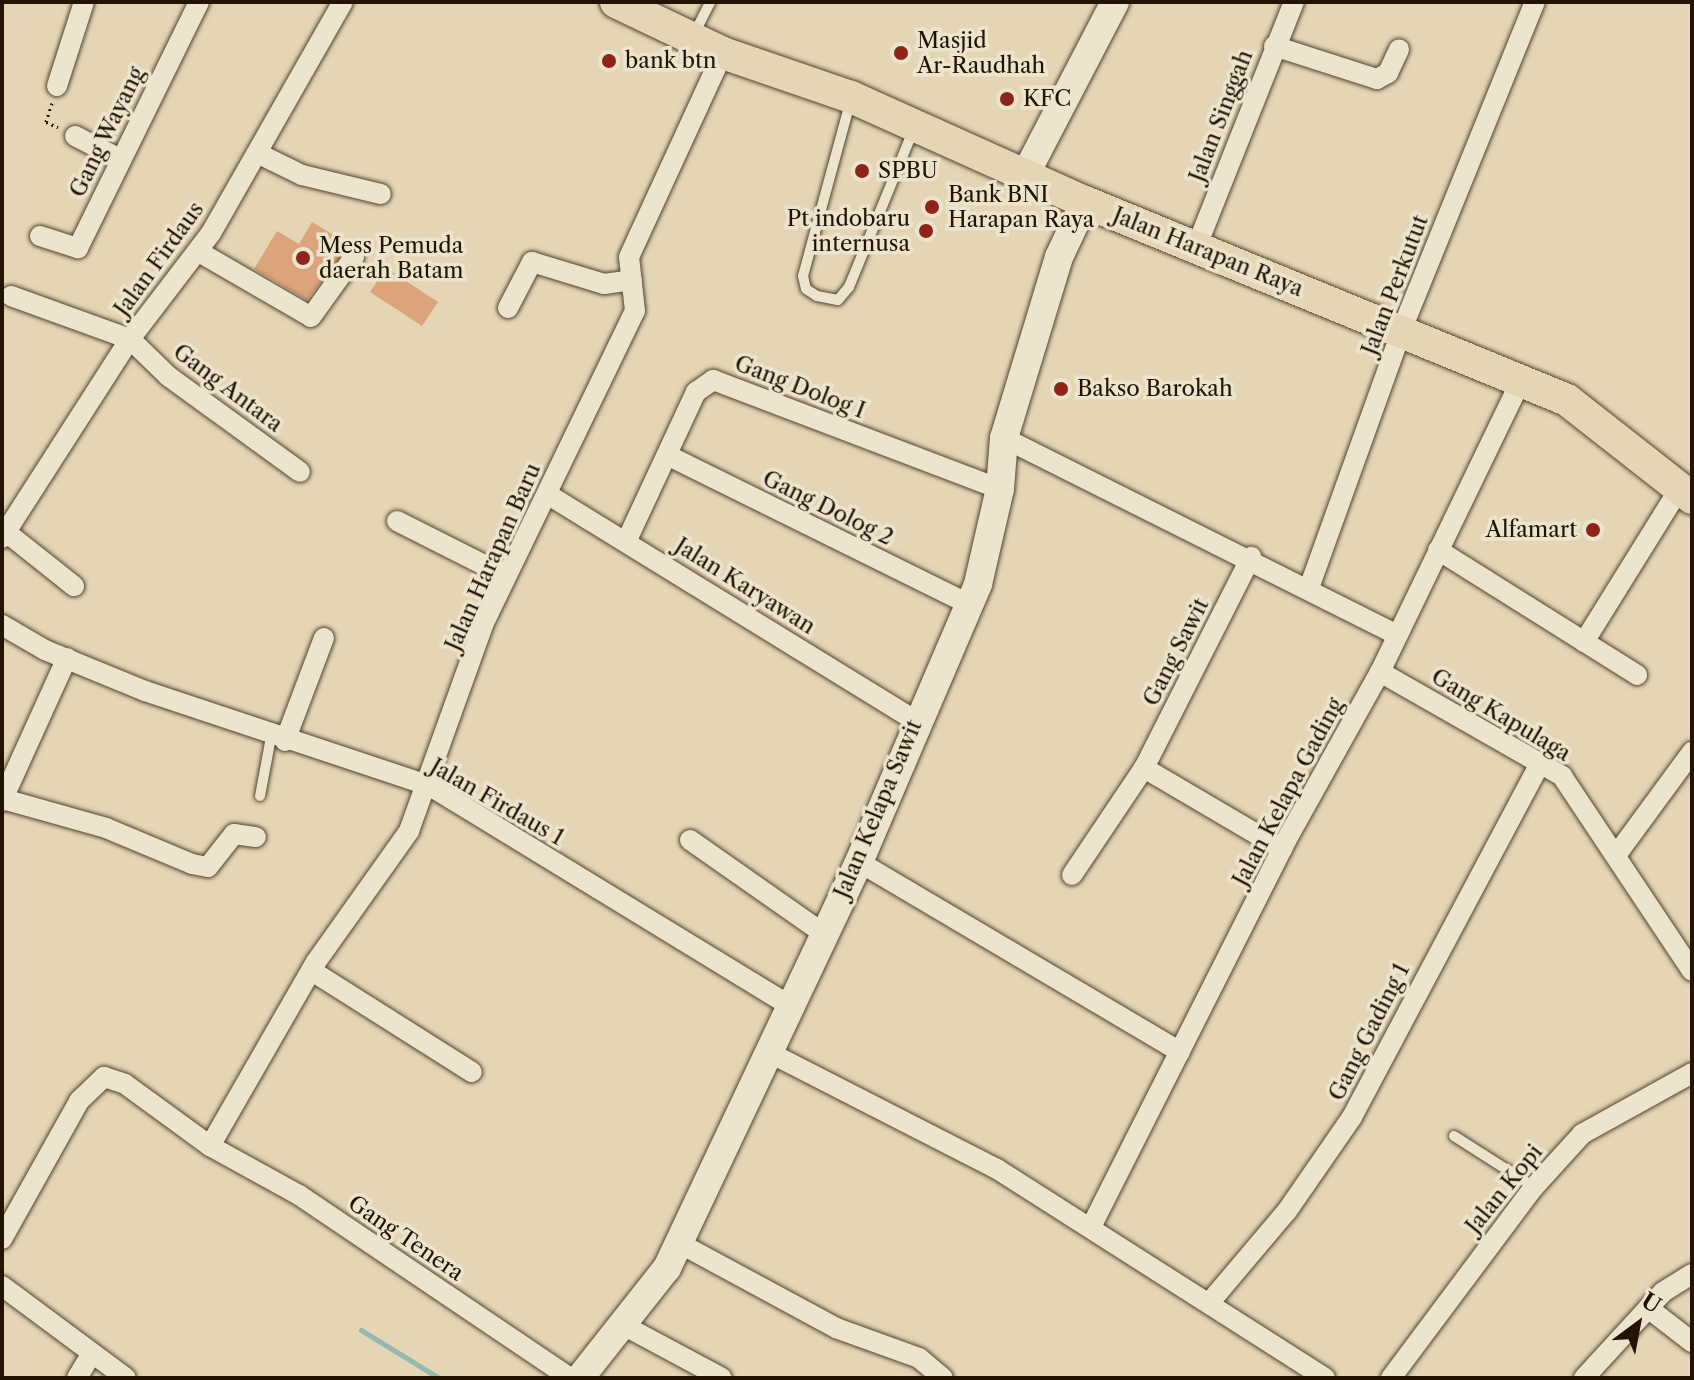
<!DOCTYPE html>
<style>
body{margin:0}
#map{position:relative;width:1694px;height:1380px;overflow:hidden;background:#e4d6b4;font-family:"Libre Caslon Text",serif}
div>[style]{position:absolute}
.stream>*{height:5px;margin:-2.5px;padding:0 2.5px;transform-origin:2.5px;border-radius:2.5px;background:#95b9af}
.building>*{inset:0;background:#dda37a}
.path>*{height:3px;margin-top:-1.5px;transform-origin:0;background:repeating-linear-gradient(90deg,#221305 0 2px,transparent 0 6px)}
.roads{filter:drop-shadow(0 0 2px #524431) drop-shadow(0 0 2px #524431)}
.lane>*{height:10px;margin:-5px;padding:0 5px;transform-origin:5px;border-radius:5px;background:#ede4ce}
.street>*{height:20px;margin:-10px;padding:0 10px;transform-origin:10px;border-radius:10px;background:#ede4ce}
.secondary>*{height:28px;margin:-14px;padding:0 14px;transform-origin:14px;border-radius:14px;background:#ede4ce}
.primary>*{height:32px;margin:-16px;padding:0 16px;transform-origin:16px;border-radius:16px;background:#e4d6b4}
.dots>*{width:22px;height:22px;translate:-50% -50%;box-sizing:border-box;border:4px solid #ede4ce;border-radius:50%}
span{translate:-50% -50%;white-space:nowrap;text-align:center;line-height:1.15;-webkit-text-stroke:7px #ede4ce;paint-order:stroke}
.poi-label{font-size:22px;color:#221305}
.left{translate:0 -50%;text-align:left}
.right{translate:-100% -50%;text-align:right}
.street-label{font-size:22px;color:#221305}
.frame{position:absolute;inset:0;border:4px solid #221305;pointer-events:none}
.north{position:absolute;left:1598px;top:1284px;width:80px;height:80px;-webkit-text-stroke:6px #ede4ce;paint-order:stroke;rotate:32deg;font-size:22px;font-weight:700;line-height:32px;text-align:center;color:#221305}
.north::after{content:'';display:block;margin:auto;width:28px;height:36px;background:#221305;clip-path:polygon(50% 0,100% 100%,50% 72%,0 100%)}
</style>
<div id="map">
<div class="stream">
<div style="left:361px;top:1330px;width:92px;rotate:31.6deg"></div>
</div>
<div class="building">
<div style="clip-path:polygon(312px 222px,350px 245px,307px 300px,254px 269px,277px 231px,299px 244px)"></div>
<div style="clip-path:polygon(386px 268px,438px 302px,422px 326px,370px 292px)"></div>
</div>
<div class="path">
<div style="left:52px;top:103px;width:20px;rotate:108deg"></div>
<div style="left:46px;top:122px;width:13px;rotate:23deg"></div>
</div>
<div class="roads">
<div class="lane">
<div style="left:693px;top:36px;width:38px;rotate:-63deg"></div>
<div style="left:850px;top:103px;width:179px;rotate:105.2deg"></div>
<div style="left:803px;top:276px;width:13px;rotate:77deg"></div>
<div style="left:806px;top:289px;width:13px;rotate:32deg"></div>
<div style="left:817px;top:296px;width:21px;rotate:11deg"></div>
<div style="left:838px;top:300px;width:17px;rotate:-50deg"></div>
<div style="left:849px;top:287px;width:169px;rotate:-67.7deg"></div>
<div style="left:260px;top:796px;width:60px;rotate:-79.4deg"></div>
<div style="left:1454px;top:1136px;width:95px;rotate:32.5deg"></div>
</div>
<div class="street">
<div style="left:1274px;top:46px;width:108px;rotate:17.8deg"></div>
<div style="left:1377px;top:79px;width:13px;rotate:-29deg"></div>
<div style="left:1388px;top:73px;width:26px;rotate:-65deg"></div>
<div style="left:57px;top:86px;width:88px;rotate:-72.2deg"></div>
<div style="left:75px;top:136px;width:51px;rotate:27.1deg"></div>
<div style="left:257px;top:153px;width:50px;rotate:26.1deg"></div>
<div style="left:302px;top:175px;width:81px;rotate:13.5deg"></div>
<div style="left:40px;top:236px;width:40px;rotate:18deg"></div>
<div style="left:78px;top:248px;width:274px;rotate:-63.8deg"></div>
<div style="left:1196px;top:248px;width:265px;rotate:-68.3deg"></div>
<div style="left:199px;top:252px;width:129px;rotate:30.1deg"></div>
<div style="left:311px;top:317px;width:74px;rotate:-54.4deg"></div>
<div style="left:11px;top:296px;width:127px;rotate:19.9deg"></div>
<div style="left:130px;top:339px;width:53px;rotate:44.2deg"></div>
<div style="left:168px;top:376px;width:163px;rotate:36deg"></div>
<div style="left:508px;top:308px;width:52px;rotate:-62.4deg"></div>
<div style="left:532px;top:262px;width:75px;rotate:17deg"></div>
<div style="left:604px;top:284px;width:28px;rotate:-8deg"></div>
<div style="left:1004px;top:438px;width:440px;rotate:26.6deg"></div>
<div style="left:667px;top:455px;width:337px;rotate:26.3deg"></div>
<div style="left:547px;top:494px;width:433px;rotate:31.6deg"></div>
<div style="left:397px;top:521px;width:122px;rotate:26.8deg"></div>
<div style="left:6px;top:532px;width:87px;rotate:38.5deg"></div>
<div style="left:2px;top:538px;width:237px;rotate:-57.3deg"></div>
<div style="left:130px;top:339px;width:133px;rotate:-52.6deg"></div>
<div style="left:211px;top:233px;width:266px;rotate:-60.3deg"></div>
<div style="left:626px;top:542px;width:166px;rotate:-65deg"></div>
<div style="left:696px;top:392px;width:21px;rotate:-35deg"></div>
<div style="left:713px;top:380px;width:307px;rotate:20.8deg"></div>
<div style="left:1438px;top:550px;width:235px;rotate:32.1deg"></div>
<div style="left:1309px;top:588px;width:275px;rotate:-70.2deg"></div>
<div style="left:1402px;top:329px;width:353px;rotate:-67.9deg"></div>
<div style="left:2px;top:625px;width:50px;rotate:30.2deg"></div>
<div style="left:45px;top:650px;width:108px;rotate:22.3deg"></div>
<div style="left:145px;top:691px;width:300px;rotate:18.4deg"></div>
<div style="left:430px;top:786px;width:421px;rotate:31.4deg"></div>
<div style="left:1584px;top:642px;width:184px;rotate:-58.1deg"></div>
<div style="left:1380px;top:672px;width:210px;rotate:29.7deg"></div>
<div style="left:1562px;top:776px;width:234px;rotate:56.3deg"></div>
<div style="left:285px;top:741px;width:110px;rotate:-69.3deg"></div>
<div style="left:1144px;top:768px;width:160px;rotate:30.4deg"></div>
<div style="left:3px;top:799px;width:107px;rotate:15.7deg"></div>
<div style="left:106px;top:828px;width:93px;rotate:22.7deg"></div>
<div style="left:192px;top:864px;width:16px;rotate:11deg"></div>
<div style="left:208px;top:867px;width:42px;rotate:-51.8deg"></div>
<div style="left:234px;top:834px;width:22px;rotate:8deg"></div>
<div style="left:2px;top:801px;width:157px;rotate:-65.6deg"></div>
<div style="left:690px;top:840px;width:164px;rotate:35deg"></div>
<div style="left:1617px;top:854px;width:127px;rotate:-53.7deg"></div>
<div style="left:859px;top:862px;width:373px;rotate:30.6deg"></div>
<div style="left:1072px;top:875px;width:129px;rotate:-56.1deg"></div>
<div style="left:1144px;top:768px;width:237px;rotate:-63.1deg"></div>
<div style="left:312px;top:971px;width:189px;rotate:32.3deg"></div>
<div style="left:770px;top:1053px;width:255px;rotate:27.1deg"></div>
<div style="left:997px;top:1169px;width:389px;rotate:32.5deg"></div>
<div style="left:210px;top:1146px;width:212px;rotate:-60.1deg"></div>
<div style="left:316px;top:962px;width:161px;rotate:-54.6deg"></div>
<div style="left:409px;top:831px;width:219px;rotate:-70.2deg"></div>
<div style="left:483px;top:625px;width:349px;rotate:-64.2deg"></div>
<div style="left:635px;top:311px;width:54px;rotate:-96.3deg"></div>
<div style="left:629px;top:257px;width:225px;rotate:-65.3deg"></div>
<div style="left:1092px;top:1225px;width:432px;rotate:-63.2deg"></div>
<div style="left:1287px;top:839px;width:191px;rotate:-60.9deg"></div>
<div style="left:1380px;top:672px;width:324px;rotate:-64.2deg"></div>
<div style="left:2px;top:1239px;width:158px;rotate:-60.8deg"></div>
<div style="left:79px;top:1101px;width:35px;rotate:-44deg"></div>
<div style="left:104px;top:1077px;width:22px;rotate:18deg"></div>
<div style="left:125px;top:1084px;width:105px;rotate:36.1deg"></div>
<div style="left:210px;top:1146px;width:102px;rotate:28.8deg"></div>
<div style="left:299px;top:1195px;width:327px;rotate:34deg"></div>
<div style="left:679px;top:1243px;width:179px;rotate:28.4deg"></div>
<div style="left:836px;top:1328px;width:88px;rotate:19.9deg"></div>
<div style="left:919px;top:1358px;width:31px;rotate:40deg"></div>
<div style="left:2px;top:1286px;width:154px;rotate:36.6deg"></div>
<div style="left:1210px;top:1302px;width:119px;rotate:-49.8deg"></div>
<div style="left:1287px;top:1211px;width:114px;rotate:-55.3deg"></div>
<div style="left:1352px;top:1117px;width:400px;rotate:-62deg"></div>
<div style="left:1648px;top:1308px;width:56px;rotate:37.7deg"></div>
<div style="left:623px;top:1325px;width:112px;rotate:28.2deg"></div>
<div style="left:77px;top:1378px;width:29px;rotate:-59deg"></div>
<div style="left:1391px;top:1378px;width:239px;rotate:-53.2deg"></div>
<div style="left:1534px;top:1187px;width:72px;rotate:-47.8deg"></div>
<div style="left:1582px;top:1134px;width:126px;rotate:-29deg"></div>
<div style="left:1584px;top:1378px;width:117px;rotate:-47.4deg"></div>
<div style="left:1663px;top:1292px;width:34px;rotate:-32deg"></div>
</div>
<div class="secondary">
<div style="left:1025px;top:175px;width:195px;rotate:-62.5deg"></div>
<div style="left:580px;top:1378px;width:140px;rotate:-51.7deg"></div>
<div style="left:667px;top:1268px;width:449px;rotate:-64.7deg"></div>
<div style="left:859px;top:862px;width:302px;rotate:-66.8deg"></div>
<div style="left:978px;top:584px;width:98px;rotate:-77deg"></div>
<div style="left:1000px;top:489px;width:51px;rotate:-85.5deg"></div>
<div style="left:1004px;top:438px;width:189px;rotate:-73.1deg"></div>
<div style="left:1059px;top:257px;width:61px;rotate:-64.7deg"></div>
</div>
<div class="primary">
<div style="left:616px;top:2px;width:119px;rotate:25.5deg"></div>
<div style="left:723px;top:53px;width:135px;rotate:19deg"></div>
<div style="left:851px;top:97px;width:256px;rotate:24.2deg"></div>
<div style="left:1085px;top:202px;width:521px;rotate:22.33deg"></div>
<div style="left:1567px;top:400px;width:159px;rotate:38.1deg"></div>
</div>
</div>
<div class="dots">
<div style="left:901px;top:53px;background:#8f2418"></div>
<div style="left:609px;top:61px;background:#8f2418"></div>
<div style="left:1007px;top:99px;background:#8f2418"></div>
<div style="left:862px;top:171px;background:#8f2418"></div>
<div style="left:932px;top:207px;background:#8f2418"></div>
<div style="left:926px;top:231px;background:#8f2418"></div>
<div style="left:303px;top:258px;background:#8f2418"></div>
<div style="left:1061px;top:389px;background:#8f2418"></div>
<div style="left:1593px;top:530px;background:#8f2418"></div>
</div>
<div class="poi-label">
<span class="left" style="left:917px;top:53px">Masjid<br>Ar-Raudhah</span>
<span class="left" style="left:625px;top:61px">bank btn</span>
<span class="left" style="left:1023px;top:99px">KFC</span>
<span class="left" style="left:878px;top:171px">SPBU</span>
<span class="left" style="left:948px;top:207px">Bank BNI<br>Harapan Raya</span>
<span class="right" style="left:910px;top:231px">Pt indobaru<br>internusa</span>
<span class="left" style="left:319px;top:258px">Mess Pemuda<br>daerah Batam</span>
<span class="left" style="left:1077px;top:389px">Bakso Barokah</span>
<span class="right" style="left:1577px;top:530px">Alfamart</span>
</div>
<div class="street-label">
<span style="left:1221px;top:116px;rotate:-69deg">Jalan Singgah</span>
<span style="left:107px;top:132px;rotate:-64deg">Gang Wayang</span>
<span style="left:1208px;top:252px;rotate:22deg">Jalan Harapan Raya</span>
<span style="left:159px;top:259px;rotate:-54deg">Jalan Firdaus</span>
<span style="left:1395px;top:285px;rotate:-69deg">Jalan Perkutut</span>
<span style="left:800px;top:387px;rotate:21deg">Gang Dolog I</span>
<span style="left:228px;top:388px;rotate:37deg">Gang Antara</span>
<span style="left:828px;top:508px;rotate:26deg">Gang Dolog 2</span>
<span style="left:493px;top:557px;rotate:-66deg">Jalan Harapan Baru</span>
<span style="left:745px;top:586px;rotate:32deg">Jalan Karyawan</span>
<span style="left:1176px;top:652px;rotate:-63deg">Gang Sawit</span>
<span style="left:1501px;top:715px;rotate:31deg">Gang Kapulaga</span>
<span style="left:1288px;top:792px;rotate:-62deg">Jalan Kelapa Gading</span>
<span style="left:497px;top:802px;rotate:30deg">Jalan Firdaus 1</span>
<span style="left:878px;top:809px;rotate:-67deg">Jalan Kelapa Sawit</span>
<span style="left:1369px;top:1032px;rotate:-63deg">Gang Gading 1</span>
<span style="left:1504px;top:1189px;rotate:-51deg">Jalan Kopi</span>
<span style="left:406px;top:1238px;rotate:34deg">Gang Tenera</span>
</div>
<div class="frame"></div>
<div class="north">U</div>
</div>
